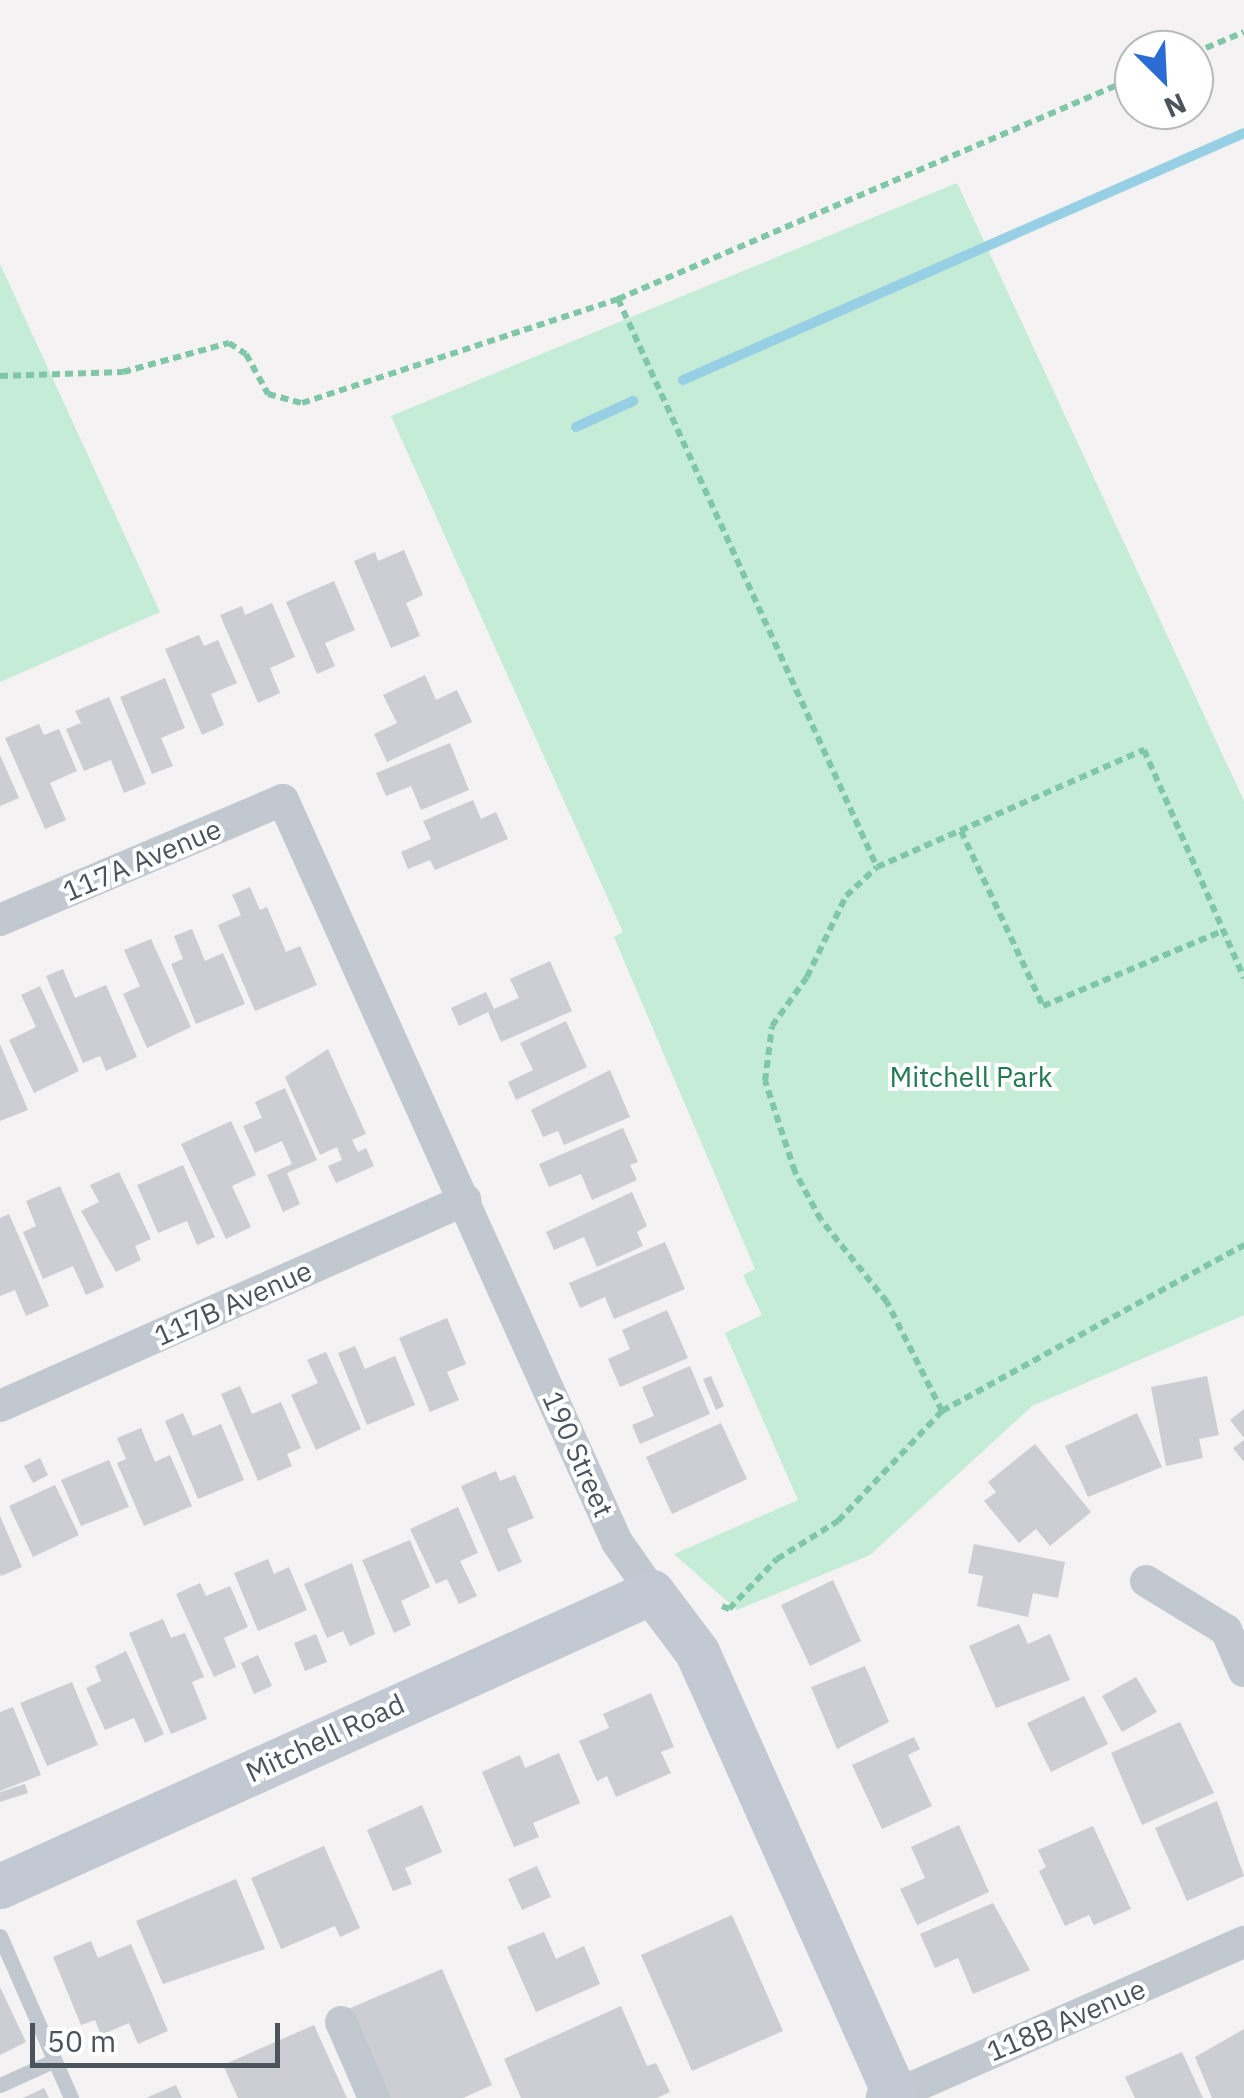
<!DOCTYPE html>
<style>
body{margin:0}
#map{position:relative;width:1244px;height:2098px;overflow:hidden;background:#f4f2f2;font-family:"IBM Plex Sans",sans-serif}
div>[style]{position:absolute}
.green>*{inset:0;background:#c5ecd7}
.stream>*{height:10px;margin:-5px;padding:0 5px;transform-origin:5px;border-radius:5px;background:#97d0e5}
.building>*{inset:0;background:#ccced3}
.path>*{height:6px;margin-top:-3px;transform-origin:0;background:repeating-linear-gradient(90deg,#80c7a8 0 8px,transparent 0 13px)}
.lane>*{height:15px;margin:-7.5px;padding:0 7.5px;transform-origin:7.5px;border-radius:7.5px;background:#c1c8cf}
.street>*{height:32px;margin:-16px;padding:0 16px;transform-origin:16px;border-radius:16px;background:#c1c8cf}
.secondary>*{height:45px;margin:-22.5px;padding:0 22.5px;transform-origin:22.5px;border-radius:22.5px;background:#c2c9d3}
span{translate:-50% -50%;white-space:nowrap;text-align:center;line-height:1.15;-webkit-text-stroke:8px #fff;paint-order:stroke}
.street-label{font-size:28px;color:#4b545d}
.park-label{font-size:28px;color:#217a52}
.north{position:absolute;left:1114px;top:30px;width:100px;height:100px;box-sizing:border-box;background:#fff;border:2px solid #b7bbbe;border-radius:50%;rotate:156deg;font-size:28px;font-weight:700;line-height:40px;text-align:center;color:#4b545d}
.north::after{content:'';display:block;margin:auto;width:35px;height:45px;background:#2b6bd4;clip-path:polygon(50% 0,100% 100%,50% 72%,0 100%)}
.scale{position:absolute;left:30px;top:2023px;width:250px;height:45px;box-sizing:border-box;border:5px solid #4b545d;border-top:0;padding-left:12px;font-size:30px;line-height:35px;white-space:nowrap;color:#4b545d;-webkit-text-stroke:8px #fff;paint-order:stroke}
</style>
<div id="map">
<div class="green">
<div style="clip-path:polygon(957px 183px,1244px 801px,1244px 1315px,1032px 1406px,870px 1555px,737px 1610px,674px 1554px,798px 1500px,725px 1333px,762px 1315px,743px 1275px,755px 1269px,614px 937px,623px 932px,391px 416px)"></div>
<div style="clip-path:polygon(0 264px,160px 612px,0 682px)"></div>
</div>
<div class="stream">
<div style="left:683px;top:380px;width:613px;rotate:-23.76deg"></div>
<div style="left:576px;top:427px;width:63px;rotate:-24.5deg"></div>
</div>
<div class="building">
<div style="clip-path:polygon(404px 550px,423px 595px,406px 603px,420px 636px,391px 648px,354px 561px,375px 552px,378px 561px)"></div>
<div style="clip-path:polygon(334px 581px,355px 630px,325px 643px,335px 666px,317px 674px,286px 602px)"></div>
<div style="clip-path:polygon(272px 603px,295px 657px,270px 668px,280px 693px,258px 703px,220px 615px,242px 606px,245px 615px)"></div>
<div style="clip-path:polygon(199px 635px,204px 646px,218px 640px,237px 683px,211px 694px,224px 725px,202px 735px,165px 649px)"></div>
<div style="clip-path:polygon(425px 675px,436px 700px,457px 690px,472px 722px,387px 762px,374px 734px,397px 723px,383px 695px)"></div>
<div style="clip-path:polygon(165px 678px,185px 728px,161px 738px,173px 766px,152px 774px,120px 697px)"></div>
<div style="clip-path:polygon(109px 697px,146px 784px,124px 793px,111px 760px,84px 771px,66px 729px,81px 723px,75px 711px)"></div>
<div style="clip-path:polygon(39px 724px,44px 735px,59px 729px,77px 771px,50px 783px,66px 820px,45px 829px,5px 738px)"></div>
<div style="clip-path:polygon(450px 743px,469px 790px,421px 810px,411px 786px,386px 796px,376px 773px)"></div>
<div style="clip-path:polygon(0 755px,19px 798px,0 806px)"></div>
<div style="clip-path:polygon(473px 800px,481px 819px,496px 812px,508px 839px,435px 870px,430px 860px,408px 869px,401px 852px,431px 839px,423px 821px)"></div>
<div style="clip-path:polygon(250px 887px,260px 910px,267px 907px,286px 952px,300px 946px,317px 985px,255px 1011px,218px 925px,241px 915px,232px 895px)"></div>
<div style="clip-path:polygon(192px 929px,205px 961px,223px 953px,245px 1004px,196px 1024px,171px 964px,183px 959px,174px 936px)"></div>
<div style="clip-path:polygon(151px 939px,191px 1027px,147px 1048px,123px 994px,140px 986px,124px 950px)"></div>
<div style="clip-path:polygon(550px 961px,572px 1011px,501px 1042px,488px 1012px,459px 1026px,451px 1008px,486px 992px,494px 1009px,519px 998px,510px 979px)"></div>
<div style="clip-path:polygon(63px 969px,75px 998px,106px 985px,137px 1057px,106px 1071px,100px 1056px,83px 1063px,46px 976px)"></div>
<div style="clip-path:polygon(40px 986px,79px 1071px,34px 1093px,9px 1040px,36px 1027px,21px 995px)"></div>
<div style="clip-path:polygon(566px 1021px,587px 1067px,516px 1100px,508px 1082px,533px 1070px,520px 1043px)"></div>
<div style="clip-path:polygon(0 1044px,28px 1110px,0 1121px)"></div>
<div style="clip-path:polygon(328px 1049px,366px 1134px,352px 1140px,358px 1152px,366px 1148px,374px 1166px,336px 1183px,328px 1166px,342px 1160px,337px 1147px,320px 1155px,285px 1077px)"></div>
<div style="clip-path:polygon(610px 1070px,630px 1117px,564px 1145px,558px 1131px,543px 1137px,531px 1110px)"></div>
<div style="clip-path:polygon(285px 1088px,317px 1160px,287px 1173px,300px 1204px,283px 1212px,267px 1175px,292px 1164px,282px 1141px,255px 1153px,243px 1126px,262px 1118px,255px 1102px)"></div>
<div style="clip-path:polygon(231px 1121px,256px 1175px,232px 1186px,251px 1227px,226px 1239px,181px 1144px)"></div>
<div style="clip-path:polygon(623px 1128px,638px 1162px,630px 1165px,637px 1180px,592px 1200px,581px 1174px,549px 1187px,539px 1164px)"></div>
<div style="clip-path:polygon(183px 1165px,215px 1237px,197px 1245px,187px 1221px,158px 1233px,137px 1185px)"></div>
<div style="clip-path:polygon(119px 1172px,151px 1239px,135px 1246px,141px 1260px,116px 1272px,81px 1211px,99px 1202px,90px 1185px)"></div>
<div style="clip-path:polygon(60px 1186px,104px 1287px,86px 1295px,73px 1266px,43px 1279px,23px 1232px,36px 1226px,26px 1201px)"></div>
<div style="clip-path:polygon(632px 1192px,647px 1226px,637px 1232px,643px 1246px,597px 1267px,584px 1237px,554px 1250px,546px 1232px)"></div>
<div style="clip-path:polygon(9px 1214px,49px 1306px,26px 1316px,15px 1290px,0 1296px,0 1218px)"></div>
<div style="clip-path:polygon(665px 1242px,685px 1289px,614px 1319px,605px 1297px,580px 1308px,569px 1283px)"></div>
<div style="clip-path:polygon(667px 1310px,688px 1358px,620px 1387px,608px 1359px,630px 1349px,622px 1330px)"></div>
<div style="clip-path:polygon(447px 1318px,466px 1364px,447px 1372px,459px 1400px,430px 1412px,399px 1338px)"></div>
<div style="clip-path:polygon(355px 1346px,365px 1369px,395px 1356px,415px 1405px,367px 1425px,338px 1353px)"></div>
<div style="clip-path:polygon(326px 1352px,361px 1429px,316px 1450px,291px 1395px,318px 1383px,307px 1360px)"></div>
<div style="clip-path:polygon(690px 1366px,710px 1414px,640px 1444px,632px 1425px,654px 1416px,642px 1387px)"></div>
<div style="clip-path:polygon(711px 1376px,724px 1406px,716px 1410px,703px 1379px)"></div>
<div style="clip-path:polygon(1207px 1376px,1219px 1435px,1199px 1439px,1203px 1458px,1166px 1466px,1151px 1387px)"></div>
<div style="clip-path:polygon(240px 1386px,252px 1414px,281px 1402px,301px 1448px,287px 1454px,292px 1466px,258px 1481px,221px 1394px)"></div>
<div style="clip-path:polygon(1244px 1409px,1244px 1438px,1230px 1420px)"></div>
<div style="clip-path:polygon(183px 1413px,193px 1436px,221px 1424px,244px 1480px,198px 1499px,165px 1421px)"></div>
<div style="clip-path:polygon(1137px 1413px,1162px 1467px,1088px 1497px,1065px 1446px)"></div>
<div style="clip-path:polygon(721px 1423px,747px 1479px,672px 1514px,646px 1457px)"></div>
<div style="clip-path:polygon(141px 1428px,155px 1462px,170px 1455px,192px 1506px,144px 1526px,117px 1463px,126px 1459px,117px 1438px)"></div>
<div style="clip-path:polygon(1244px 1440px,1244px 1462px,1233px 1448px)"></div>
<div style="clip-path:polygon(1035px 1444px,1091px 1512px,1050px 1546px,1036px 1529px,1019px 1543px,984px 1501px,996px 1492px,988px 1482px)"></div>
<div style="clip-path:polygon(40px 1458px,48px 1475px,33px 1483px,24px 1466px)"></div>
<div style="clip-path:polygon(109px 1460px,129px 1507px,81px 1526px,61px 1480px)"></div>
<div style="clip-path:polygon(496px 1471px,500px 1481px,515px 1475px,534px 1518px,507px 1529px,522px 1562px,498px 1572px,461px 1486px)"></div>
<div style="clip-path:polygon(55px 1485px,79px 1535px,33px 1557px,9px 1506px)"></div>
<div style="clip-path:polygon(458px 1507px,478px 1553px,460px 1561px,477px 1596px,459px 1604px,447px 1579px,436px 1584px,410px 1529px)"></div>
<div style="clip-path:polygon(0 1516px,22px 1567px,1px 1576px,0 1573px)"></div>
<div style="clip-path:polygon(410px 1540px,430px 1587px,401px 1601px,411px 1625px,394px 1633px,362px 1560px)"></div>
<div style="clip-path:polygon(974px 1544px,1065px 1562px,1058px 1598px,1033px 1593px,1028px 1617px,977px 1606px,983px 1576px,968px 1573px)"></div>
<div style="clip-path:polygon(268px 1559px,274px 1574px,289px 1567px,307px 1610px,258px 1631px,234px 1573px)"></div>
<div style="clip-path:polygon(352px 1563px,375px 1634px,350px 1646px,343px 1631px,327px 1638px,304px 1584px)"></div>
<div style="clip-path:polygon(833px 1580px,861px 1641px,810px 1666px,781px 1605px)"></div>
<div style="clip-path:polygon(200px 1583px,206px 1596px,230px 1586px,248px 1627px,224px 1638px,236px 1667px,214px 1677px,176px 1594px)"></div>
<div style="clip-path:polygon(163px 1619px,171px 1638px,185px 1633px,204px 1677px,192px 1682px,207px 1719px,171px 1734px,129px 1633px)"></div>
<div style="clip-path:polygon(1019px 1624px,1028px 1644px,1050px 1634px,1070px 1680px,996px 1708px,969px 1646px)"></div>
<div style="clip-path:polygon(316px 1634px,327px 1662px,305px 1671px,294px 1643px)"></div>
<div style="clip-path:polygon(126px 1651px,164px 1734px,145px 1743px,134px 1718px,105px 1730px,86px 1688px,101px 1681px,95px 1666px)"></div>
<div style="clip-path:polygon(258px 1655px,272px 1686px,254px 1694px,241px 1663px)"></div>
<div style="clip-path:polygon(865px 1666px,889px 1722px,837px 1749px,811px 1687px)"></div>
<div style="clip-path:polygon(1136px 1677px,1157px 1712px,1122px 1732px,1102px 1696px)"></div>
<div style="clip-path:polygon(72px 1682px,98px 1745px,47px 1766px,20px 1703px)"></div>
<div style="clip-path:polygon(651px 1693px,674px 1747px,661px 1752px,671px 1773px,616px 1797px,607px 1776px,597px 1781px,579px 1741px,609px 1728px,603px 1714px)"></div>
<div style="clip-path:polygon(1084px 1696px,1108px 1744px,1051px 1772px,1027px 1723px)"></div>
<div style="clip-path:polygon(13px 1707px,41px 1775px,0 1791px,0 1712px)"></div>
<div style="clip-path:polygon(1180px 1722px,1214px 1793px,1142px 1825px,1111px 1753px)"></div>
<div style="clip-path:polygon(914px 1737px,920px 1749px,908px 1755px,932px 1806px,882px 1829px,852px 1765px)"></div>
<div style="clip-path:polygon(559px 1753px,580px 1803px,533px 1823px,539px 1837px,514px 1847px,482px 1772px,520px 1755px,525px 1768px)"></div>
<div style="clip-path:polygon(25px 1784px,28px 1793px,0 1802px,0 1792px)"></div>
<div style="clip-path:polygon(1217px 1801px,1244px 1876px,1187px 1901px,1155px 1828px)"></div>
<div style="clip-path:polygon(422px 1805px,442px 1852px,405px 1868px,412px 1884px,393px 1891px,367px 1830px)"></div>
<div style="clip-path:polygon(959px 1825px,989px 1892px,917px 1925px,900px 1889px,925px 1878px,911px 1847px)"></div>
<div style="clip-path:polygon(1093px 1826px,1131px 1909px,1094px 1925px,1089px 1915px,1065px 1926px,1039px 1871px,1046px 1867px,1038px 1850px)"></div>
<div style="clip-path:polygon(324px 1846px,360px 1928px,340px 1937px,335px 1926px,281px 1949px,251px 1878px)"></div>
<div style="clip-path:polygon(537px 1866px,551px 1897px,522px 1910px,508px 1879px)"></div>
<div style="clip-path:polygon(236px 1879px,265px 1949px,163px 1984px,136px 1921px)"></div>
<div style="clip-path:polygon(993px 1903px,1030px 1970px,973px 1994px,958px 1958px,935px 1968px,920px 1934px)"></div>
<div style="clip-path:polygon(732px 1915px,783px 2031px,692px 2071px,641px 1955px)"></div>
<div style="clip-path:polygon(544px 1932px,556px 1959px,584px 1946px,600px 1984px,536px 2012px,507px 1947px)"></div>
<div style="clip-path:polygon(91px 1941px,98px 1958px,131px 1944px,168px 2031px,138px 2044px,129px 2023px,101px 2035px,95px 2020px,81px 2025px,53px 1957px)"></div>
<div style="clip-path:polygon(442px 1969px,492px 2085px,463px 2098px,387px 2098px,348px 2009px)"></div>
<div style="clip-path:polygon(0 1987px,26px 2042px,0 2055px)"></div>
<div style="clip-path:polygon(621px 2006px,647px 2066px,656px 2063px,670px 2092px,657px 2098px,521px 2098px,504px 2059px)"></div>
<div style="clip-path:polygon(314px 2025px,347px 2098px,238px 2098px,223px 2065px)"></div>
<div style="clip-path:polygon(1244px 2029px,1244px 2098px,1212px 2098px,1195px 2057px)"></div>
<div style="clip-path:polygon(1182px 2052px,1203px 2098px,1135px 2098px,1125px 2077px)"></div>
<div style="clip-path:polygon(176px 2085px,182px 2098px,146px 2098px)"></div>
<div style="clip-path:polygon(44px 2088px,49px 2098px,23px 2098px)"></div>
</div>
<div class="path">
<div style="left:1194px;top:53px;width:54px;rotate:-22.8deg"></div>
<div style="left:618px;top:299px;width:624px;rotate:65.49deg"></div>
<div style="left:0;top:376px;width:123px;rotate:-1.9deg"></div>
<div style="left:123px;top:372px;width:110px;rotate:-15.3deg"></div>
<div style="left:229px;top:343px;width:20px;rotate:33deg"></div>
<div style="left:246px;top:354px;width:46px;rotate:61.2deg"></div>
<div style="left:268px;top:394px;width:35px;rotate:15deg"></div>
<div style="left:302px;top:403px;width:333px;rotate:-18.2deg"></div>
<div style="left:618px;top:299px;width:561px;rotate:-23.19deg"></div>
<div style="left:961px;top:831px;width:193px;rotate:64.9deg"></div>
<div style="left:1043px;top:1006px;width:194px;rotate:-22.7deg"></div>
<div style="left:942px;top:1411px;width:122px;rotate:-116.8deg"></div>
<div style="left:887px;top:1302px;width:105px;rotate:-128.8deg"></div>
<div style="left:821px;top:1220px;width:55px;rotate:-118.4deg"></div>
<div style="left:795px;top:1172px;width:96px;rotate:-108.2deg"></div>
<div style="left:765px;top:1081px;width:55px;rotate:-82.7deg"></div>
<div style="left:772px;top:1026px;width:60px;rotate:-54.5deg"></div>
<div style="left:807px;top:977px;width:90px;rotate:-64.3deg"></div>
<div style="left:846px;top:896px;width:42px;rotate:-43.1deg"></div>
<div style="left:877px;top:867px;width:292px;rotate:-23.7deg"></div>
<div style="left:1144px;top:750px;width:249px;rotate:66.3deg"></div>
<div style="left:722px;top:1606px;width:8px;rotate:23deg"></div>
<div style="left:729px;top:1609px;width:69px;rotate:-46.2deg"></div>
<div style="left:777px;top:1559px;width:72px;rotate:-31.9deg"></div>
<div style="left:838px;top:1521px;width:151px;rotate:-46.6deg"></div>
<div style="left:942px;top:1411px;width:345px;rotate:-28.8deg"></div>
</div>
<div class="lane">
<div style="left:0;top:1936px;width:177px;rotate:66.3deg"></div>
<div style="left:0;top:2085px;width:60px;rotate:-24.4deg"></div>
</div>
<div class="street">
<div style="left:0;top:920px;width:307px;rotate:-23deg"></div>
<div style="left:283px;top:800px;width:814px;rotate:65.77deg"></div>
<div style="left:617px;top:1542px;width:61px;rotate:55deg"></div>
<div style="left:0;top:1406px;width:509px;rotate:-23.89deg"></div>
<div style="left:1146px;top:1581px;width:94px;rotate:31.5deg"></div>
<div style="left:1226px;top:1630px;width:45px;rotate:66.3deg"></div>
<div style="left:341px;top:2022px;width:83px;rotate:66.5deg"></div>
<div style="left:895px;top:2095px;width:381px;rotate:-23.7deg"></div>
</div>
<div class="secondary">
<div style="left:0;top:1886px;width:715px;rotate:-24.27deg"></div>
<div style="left:652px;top:1592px;width:75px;rotate:53.1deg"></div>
<div style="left:697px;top:1652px;width:485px;rotate:65.9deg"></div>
<div style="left:895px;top:2095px;width:8px;rotate:157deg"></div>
</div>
<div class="street-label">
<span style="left:142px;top:860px;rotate:-23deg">117A Avenue</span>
<span style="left:233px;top:1303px;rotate:-24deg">117B Avenue</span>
<span style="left:578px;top:1454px;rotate:66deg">190 Street</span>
<span style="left:325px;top:1738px;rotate:-25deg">Mitchell Road</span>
<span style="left:1066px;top:2020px;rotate:-23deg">118B Avenue</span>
</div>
<div class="park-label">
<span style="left:971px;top:1077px">Mitchell Park</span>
</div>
<div class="north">N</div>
<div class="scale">50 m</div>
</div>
